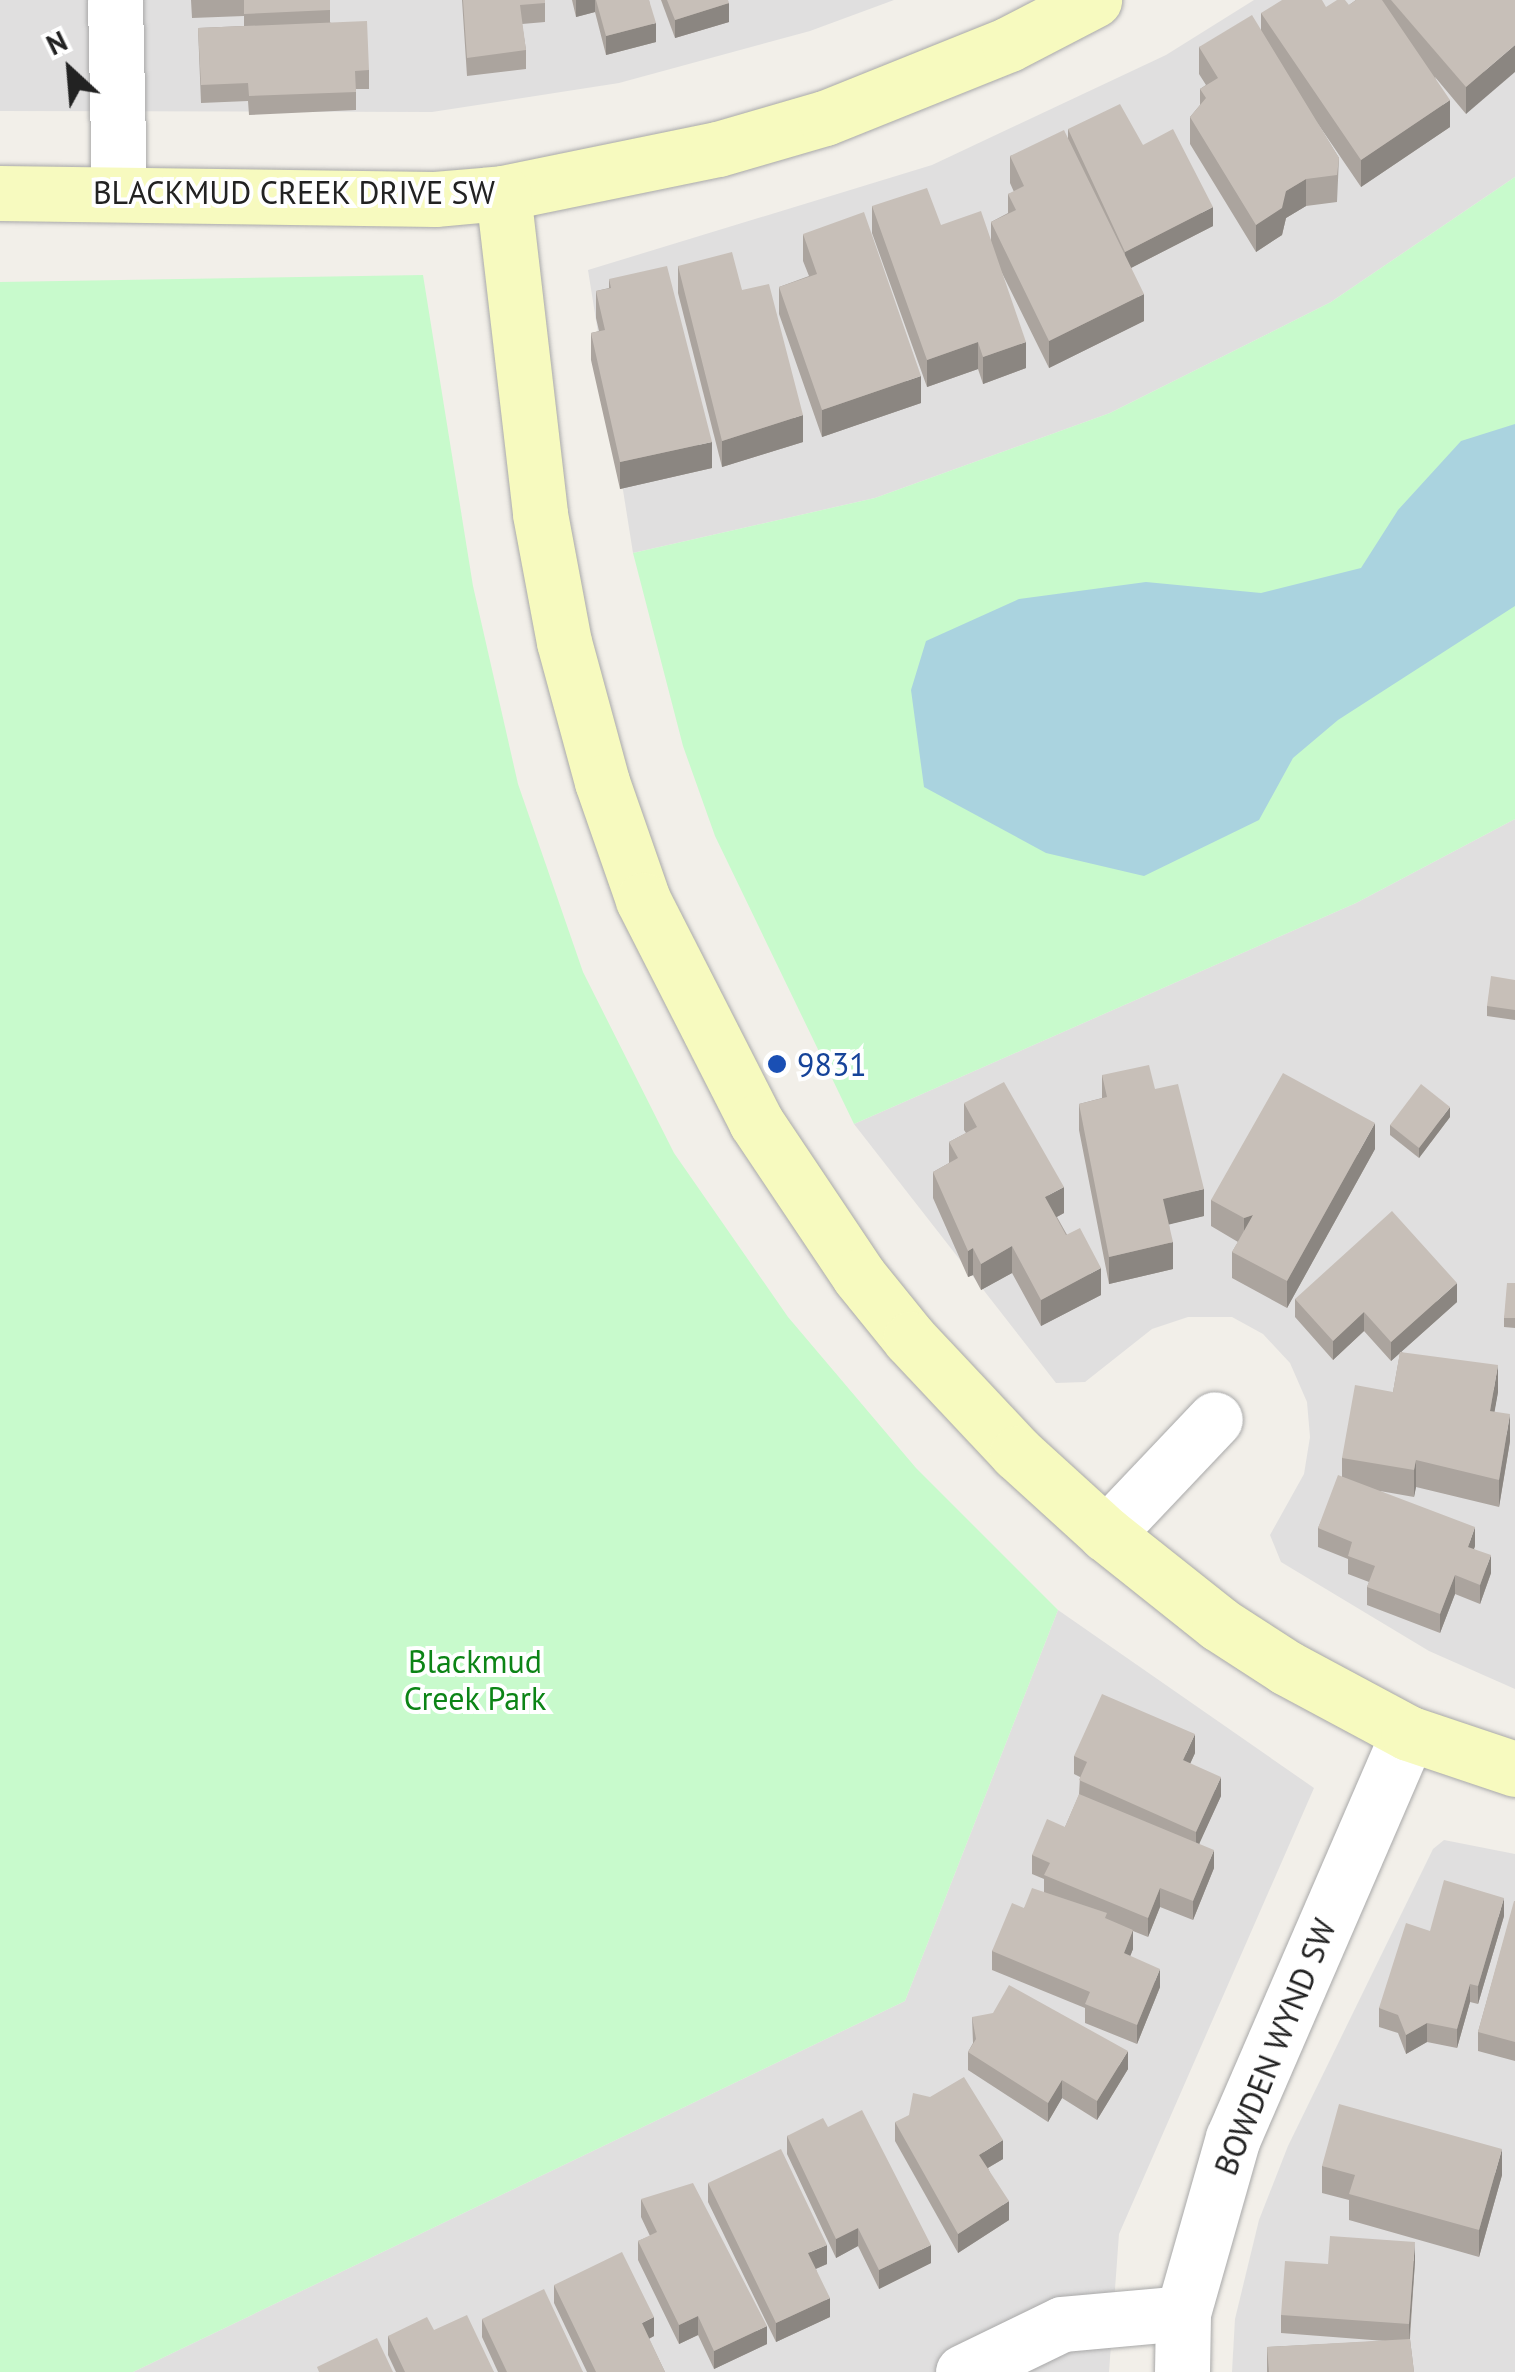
<!DOCTYPE html>
<style>
body{margin:0}
#map{position:relative;width:1515px;height:2372px;overflow:hidden;background:#f2efe9;font-family:"PT Sans",sans-serif}
div>[style]{position:absolute}
.residential>*{inset:0;background:#e0dfdf}
.park>*{inset:0;background:#c8facc}
.water>*{inset:0;background:#aad3df}
.roads{filter:drop-shadow(0 0 2px #a9a9a9) drop-shadow(0 0 2px #a9a9a9)}
.street>*{height:55px;margin:-27.5px;padding:0 27.5px;transform-origin:27.5px;border-radius:27.5px;background:#fff}
.secondary>*{height:55px;margin:-27.5px;padding:0 27.5px;transform-origin:27.5px;border-radius:27.5px;background:#f7fabf}
.wall>*{inset:0;background:#aba49e}
.shaded-wall>*{inset:0;background:#8b8681}
.building>*{inset:0;background:#c7bfb8}
.dots>*{width:28px;height:28px;translate:-50% -50%;box-sizing:border-box;border:5px solid #fff;border-radius:50%}
span{translate:-50% -50%;white-space:nowrap;text-align:center;line-height:1.15;-webkit-text-stroke:8px #fff;paint-order:stroke}
.street-label{font-size:32px;color:#222}
.transit-label{font-size:32px;color:#164399}
.left{translate:0 -50%;text-align:left}
.park-label{font-size:32px;color:#0c8416}
.north{position:absolute;left:20px;top:20px;width:100px;height:100px;-webkit-text-stroke:8px #fff;paint-order:stroke;rotate:334deg;font-size:28px;font-weight:700;line-height:40px;text-align:center;color:#222}
.north::after{content:'';display:block;margin:auto;width:35px;height:45px;background:#222;clip-path:polygon(50% 0,100% 100%,50% 72%,0 100%)}
</style>
<div id="map">
<div class="residential">
<div style="clip-path:polygon(0 0,894px 0,810px 31px,619px 83px,432px 112px,0 111px)"></div>
<div style="clip-path:polygon(1254px 0,1515px 0,1515px 177px,1331px 302px,1110px 413px,875px 498px,633px 553px,588px 270px,932px 165px,1166px 55px)"></div>
<div style="clip-path:polygon(1515px 819px,1515px 1689px,1429px 1651px,1281px 1562px,1270px 1535px,1304px 1474px,1310px 1437px,1307px 1402px,1290px 1363px,1263px 1334px,1232px 1317px,1188px 1317px,1152px 1329px,1085px 1382px,1056px 1383px,854px 1124px,1356px 903px)"></div>
<div style="clip-path:polygon(1058px 1610px,1314px 1788px,1119px 2234px,1109px 2372px,133px 2372px,905px 2001px)"></div>
<div style="clip-path:polygon(1444px 1840px,1515px 1854px,1515px 2372px,1232px 2372px,1235px 2319px,1259px 2220px,1288px 2146px,1433px 1849px)"></div>
</div>
<div class="park">
<div style="clip-path:polygon(1515px 177px,1515px 819px,1356px 903px,854px 1124px,715px 836px,683px 746px,633px 553px,875px 498px,1110px 413px,1331px 302px)"></div>
<div style="clip-path:polygon(423px 275px,473px 586px,518px 784px,583px 972px,674px 1153px,788px 1317px,916px 1468px,1058px 1610px,905px 2001px,133px 2372px,0 2372px,0 282px)"></div>
</div>
<div class="water">
<div style="clip-path:polygon(1515px 424px,1515px 606px,1338px 720px,1293px 758px,1259px 820px,1144px 876px,1046px 853px,924px 787px,911px 690px,926px 641px,1019px 599px,1146px 582px,1261px 593px,1361px 568px,1398px 510px,1461px 441px)"></div>
</div>
<div class="roads">
<div class="street">
<div style="left:115px;top:0;width:192px;rotate:88.8deg"></div>
<div style="left:1106px;top:1534px;width:158px;rotate:-46.5deg"></div>
<div style="left:963px;top:2372px;width:110px;rotate:-25.9deg"></div>
<div style="left:1062px;top:2324px;width:121px;rotate:-5.2deg"></div>
<div style="left:1182px;top:2372px;width:59px;rotate:-89deg"></div>
<div style="left:1183px;top:2313px;width:182px;rotate:-74.1deg"></div>
<div style="left:1233px;top:2138px;width:441px;rotate:-66.6deg"></div>
</div>
<div class="secondary">
<div style="left:0;top:193px;width:435px;rotate:0.8deg"></div>
<div style="left:435px;top:199px;width:68px;rotate:-5deg"></div>
<div style="left:503px;top:193px;width:219px;rotate:-11.6deg"></div>
<div style="left:718px;top:149px;width:111px;rotate:-16.2deg"></div>
<div style="left:825px;top:118px;width:198px;rotate:-21.9deg"></div>
<div style="left:1009px;top:44px;width:96px;rotate:-27.4deg"></div>
<div style="left:503px;top:193px;width:323px;rotate:83.4deg"></div>
<div style="left:540px;top:514px;width:130px;rotate:79.4deg"></div>
<div style="left:564px;top:642px;width:145px;rotate:74.8deg"></div>
<div style="left:602px;top:782px;width:125px;rotate:70.8deg"></div>
<div style="left:643px;top:900px;width:249px;rotate:63deg"></div>
<div style="left:756px;top:1122px;width:185px;rotate:56.2deg"></div>
<div style="left:859px;top:1276px;width:81px;rotate:51deg"></div>
<div style="left:910px;top:1339px;width:156px;rotate:46.8deg"></div>
<div style="left:1017px;top:1453px;width:120px;rotate:42.3deg"></div>
<div style="left:1106px;top:1534px;width:144px;rotate:38.5deg"></div>
<div style="left:1219px;top:1624px;width:81px;rotate:32.9deg"></div>
<div style="left:1287px;top:1668px;width:137px;rotate:28.2deg"></div>
<div style="left:1408px;top:1733px;width:113px;rotate:18.6deg"></div>
</div>
</div>
<div class="wall">
<div style="clip-path:polygon(191px 0,330px 0,330px 22px,369px 70px,369px 89px,356px 89px,356px 110px,249px 115px,248px 101px,201px 103px,198px 28px,244px 26px,244px 16px,192px 18px)"></div>
<div style="clip-path:polygon(462px 0,545px 0,545px 22px,522px 24px,526px 50px,526px 69px,467px 76px)"></div>
<div style="clip-path:polygon(572px 0,649px 0,656px 42px,606px 55px,595px 12px,576px 17px)"></div>
<div style="clip-path:polygon(661px 0,728px 0,729px 22px,675px 38px)"></div>
<div style="clip-path:polygon(1356px 0,1515px 0,1466px 114px,1435px 77px,1450px 127px,1361px 187px,1316px 121px,1339px 158px,1337px 202px,1306px 206px,1286px 218px,1282px 235px,1256px 252px,1190px 144px,1190px 117px,1200px 105px,1200px 89px,1206px 85px,1199px 74px,1199px 47px,1261px 31px,1261px 13px,1349px 5px)"></div>
<div style="clip-path:polygon(1068px 129px,1143px 145px,1213px 226px,1131px 268px,1144px 321px,1049px 368px,1001px 271px,1026px 368px,983px 384px,978px 369px,927px 387px,872px 233px,872px 206px,991px 240px,991px 222px,1008px 213px,1008px 194px,1014px 192px,1010px 183px,1010px 156px,1068px 138px)"></div>
<div style="clip-path:polygon(803px 234px,921px 403px,822px 437px,779px 314px,779px 287px,809px 276px,803px 261px)"></div>
<div style="clip-path:polygon(678px 266px,742px 290px,803px 442px,722px 467px,678px 293px)"></div>
<div style="clip-path:polygon(609px 279px,712px 468px,620px 489px,591px 360px,591px 333px,599px 331px,596px 318px,596px 291px,609px 288px)"></div>
<div style="clip-path:polygon(1515px 980px,1515px 1020px,1487px 1016px,1487px 1006px)"></div>
<div style="clip-path:polygon(1102px 1075px,1155px 1089px,1204px 1216px,1169px 1224px,1173px 1269px,1109px 1284px,1079px 1130px,1079px 1104px,1102px 1098px)"></div>
<div style="clip-path:polygon(964px 1103px,1064px 1213px,1057px 1217px,1101px 1295px,1041px 1326px,1012px 1273px,981px 1290px,973px 1275px,968px 1277px,933px 1198px,933px 1172px,949px 1163px,949px 1142px,966px 1133px,964px 1130px)"></div>
<div style="clip-path:polygon(1450px 1117px,1419px 1158px,1390px 1135px,1390px 1125px)"></div>
<div style="clip-path:polygon(1375px 1149px,1287px 1308px,1232px 1278px,1232px 1252px,1238px 1242px,1211px 1226px,1211px 1200px)"></div>
<div style="clip-path:polygon(1515px 1283px,1515px 1328px,1504px 1327px,1504px 1318px)"></div>
<div style="clip-path:polygon(1295px 1299px,1457px 1302px,1401px 1352px,1498px 1392px,1494px 1412px,1510px 1441px,1499px 1507px,1416px 1487px,1414px 1497px,1380px 1491px,1475px 1546px,1474px 1549px,1491px 1573px,1480px 1604px,1455px 1594px,1440px 1633px,1367px 1605px,1367px 1587px,1369px 1582px,1348px 1574px,1348px 1559px,1318px 1547px,1318px 1528px,1342px 1477px,1342px 1458px,1393px 1392px,1400px 1353px,1391px 1361px,1364px 1331px,1333px 1360px,1295px 1317px)"></div>
<div style="clip-path:polygon(1195px 1753px,1190px 1764px,1221px 1796px,1199px 1843px,1214px 1868px,1193px 1920px,1160px 1907px,1148px 1937px,1133px 1931px,1133px 1949px,1130px 1956px,1160px 1987px,1137px 2044px,1085px 2023px,1085px 2008px,992px 1970px,992px 1951px,1024px 1908px,1044px 1892px,1044px 1879px,1032px 1874px,1032px 1855px,1065px 1827px,1079px 1795px,1080px 1777px,1074px 1774px,1074px 1756px)"></div>
<div style="clip-path:polygon(1515px 1901px,1515px 2061px,1478px 2051px,1478px 2032px)"></div>
<div style="clip-path:polygon(1504px 1916px,1478px 2004px,1470px 2002px,1457px 2048px,1427px 2042px,1406px 2054px,1398px 2033px,1379px 2027px,1379px 2008px,1430px 1931px)"></div>
<div style="clip-path:polygon(972px 2017px,1128px 2069px,1097px 2120px,1062px 2098px,1048px 2122px,968px 2070px,968px 2052px,973px 2043px)"></div>
<div style="clip-path:polygon(895px 2122px,1003px 2159px,988px 2168px,1009px 2220px,958px 2253px,895px 2141px)"></div>
<div style="clip-path:polygon(828px 2127px,931px 2263px,879px 2289px,858px 2246px,836px 2258px,787px 2154px,787px 2136px)"></div>
<div style="clip-path:polygon(1322px 2166px,1502px 2175px,1479px 2257px,1349px 2220px,1349px 2200px,1322px 2193px)"></div>
<div style="clip-path:polygon(708px 2183px,827px 2264px,816px 2269px,830px 2317px,776px 2342px,708px 2202px)"></div>
<div style="clip-path:polygon(641px 2199px,767px 2344px,714px 2369px,698px 2335px,679px 2344px,638px 2260px,638px 2241px,650px 2236px,641px 2217px)"></div>
<div style="clip-path:polygon(1415px 2261px,1410px 2339px,1414px 2372px,1267px 2372px,1267px 2347px,1385px 2341px,1281px 2333px,1281px 2315px,1328px 2264px)"></div>
<div style="clip-path:polygon(554px 2285px,654px 2336px,649px 2339px,665px 2372px,587px 2372px,554px 2303px)"></div>
<div style="clip-path:polygon(482px 2319px,583px 2372px,498px 2372px,482px 2337px)"></div>
<div style="clip-path:polygon(434px 2330px,494px 2372px,396px 2372px,388px 2355px,388px 2336px)"></div>
</div>
<div class="shaded-wall">
<div style="clip-path:polygon(576px 0,595px 0,595px 12px,576px 17px)"></div>
<div style="clip-path:polygon(729px 3px,729px 22px,675px 38px,675px 20px)"></div>
<div style="clip-path:polygon(656px 23px,656px 42px,606px 55px,606px 36px)"></div>
<div style="clip-path:polygon(1515px 45px,1515px 72px,1466px 114px,1466px 87px)"></div>
<div style="clip-path:polygon(1450px 100px,1450px 127px,1361px 187px,1361px 160px)"></div>
<div style="clip-path:polygon(1306px 179px,1306px 206px,1286px 218px,1282px 235px,1256px 252px,1256px 225px,1286px 191px)"></div>
<div style="clip-path:polygon(1213px 207px,1213px 226px,1125px 271px,1125px 252px)"></div>
<div style="clip-path:polygon(1144px 294px,1144px 321px,1049px 368px,1049px 341px)"></div>
<div style="clip-path:polygon(978px 342px,978px 369px,927px 387px,927px 360px)"></div>
<div style="clip-path:polygon(1026px 342px,1026px 368px,983px 384px,983px 357px)"></div>
<div style="clip-path:polygon(921px 376px,921px 403px,822px 437px,822px 410px)"></div>
<div style="clip-path:polygon(803px 415px,803px 442px,722px 467px,722px 441px)"></div>
<div style="clip-path:polygon(712px 442px,712px 468px,620px 489px,620px 462px)"></div>
<div style="clip-path:polygon(1450px 1107px,1450px 1117px,1419px 1158px,1419px 1148px)"></div>
<div style="clip-path:polygon(1375px 1123px,1375px 1149px,1287px 1308px,1287px 1281px)"></div>
<div style="clip-path:polygon(1064px 1187px,1064px 1213px,1045px 1223px,1045px 1197px)"></div>
<div style="clip-path:polygon(1204px 1189px,1204px 1216px,1163px 1226px,1163px 1199px)"></div>
<div style="clip-path:polygon(1253px 1215px,1244px 1245px,1244px 1218px)"></div>
<div style="clip-path:polygon(1173px 1242px,1173px 1269px,1109px 1284px,1109px 1257px)"></div>
<div style="clip-path:polygon(1012px 1246px,1012px 1273px,981px 1290px,981px 1264px)"></div>
<div style="clip-path:polygon(973px 1248px,973px 1275px,968px 1277px,968px 1251px)"></div>
<div style="clip-path:polygon(1101px 1268px,1101px 1295px,1041px 1326px,1041px 1300px)"></div>
<div style="clip-path:polygon(1457px 1283px,1457px 1302px,1391px 1361px,1391px 1342px)"></div>
<div style="clip-path:polygon(1364px 1312px,1364px 1331px,1333px 1360px,1333px 1341px)"></div>
<div style="clip-path:polygon(1498px 1365px,1498px 1392px,1490px 1438px,1490px 1411px)"></div>
<div style="clip-path:polygon(1510px 1414px,1510px 1441px,1499px 1507px,1499px 1480px)"></div>
<div style="clip-path:polygon(1416px 1460px,1416px 1487px,1414px 1497px,1414px 1470px)"></div>
<div style="clip-path:polygon(1475px 1527px,1475px 1546px,1468px 1565px,1468px 1547px)"></div>
<div style="clip-path:polygon(1491px 1555px,1491px 1573px,1480px 1604px,1480px 1585px)"></div>
<div style="clip-path:polygon(1455px 1575px,1455px 1594px,1440px 1633px,1440px 1614px)"></div>
<div style="clip-path:polygon(1195px 1734px,1195px 1753px,1183px 1779px,1183px 1760px)"></div>
<div style="clip-path:polygon(1221px 1777px,1221px 1796px,1196px 1851px,1196px 1832px)"></div>
<div style="clip-path:polygon(1214px 1850px,1214px 1868px,1193px 1920px,1193px 1901px)"></div>
<div style="clip-path:polygon(1160px 1888px,1160px 1907px,1148px 1937px,1148px 1918px)"></div>
<div style="clip-path:polygon(1504px 1898px,1504px 1916px,1478px 2004px,1478px 1986px)"></div>
<div style="clip-path:polygon(1133px 1930px,1133px 1949px,1124px 1972px,1124px 1953px)"></div>
<div style="clip-path:polygon(1160px 1969px,1160px 1987px,1137px 2044px,1137px 2025px)"></div>
<div style="clip-path:polygon(1470px 1984px,1470px 2002px,1457px 2048px,1457px 2029px)"></div>
<div style="clip-path:polygon(1427px 2023px,1427px 2042px,1406px 2054px,1406px 2035px)"></div>
<div style="clip-path:polygon(1128px 2051px,1128px 2069px,1097px 2120px,1097px 2101px)"></div>
<div style="clip-path:polygon(1062px 2080px,1062px 2098px,1048px 2122px,1048px 2103px)"></div>
<div style="clip-path:polygon(1003px 2140px,1003px 2159px,979px 2173px,979px 2155px)"></div>
<div style="clip-path:polygon(1502px 2149px,1502px 2175px,1479px 2257px,1479px 2230px)"></div>
<div style="clip-path:polygon(1009px 2201px,1009px 2220px,958px 2253px,958px 2234px)"></div>
<div style="clip-path:polygon(858px 2228px,858px 2246px,836px 2258px,836px 2239px)"></div>
<div style="clip-path:polygon(1415px 2242px,1415px 2261px,1409px 2342px,1409px 2324px)"></div>
<div style="clip-path:polygon(827px 2245px,827px 2264px,808px 2272px,808px 2253px)"></div>
<div style="clip-path:polygon(931px 2245px,931px 2263px,879px 2289px,879px 2270px)"></div>
<div style="clip-path:polygon(830px 2298px,830px 2317px,776px 2342px,776px 2323px)"></div>
<div style="clip-path:polygon(698px 2316px,698px 2335px,679px 2344px,679px 2325px)"></div>
<div style="clip-path:polygon(654px 2317px,654px 2336px,642px 2342px,642px 2323px)"></div>
<div style="clip-path:polygon(767px 2326px,767px 2344px,714px 2369px,714px 2351px)"></div>
</div>
<div class="building">
<div style="clip-path:polygon(244px 0,330px 0,330px 10px,244px 14px)"></div>
<div style="clip-path:polygon(463px 0,545px 0,545px 3px,520px 5px,526px 50px,467px 58px)"></div>
<div style="clip-path:polygon(596px 0,649px 0,656px 23px,606px 36px)"></div>
<div style="clip-path:polygon(667px 0,728px 0,729px 3px,675px 20px)"></div>
<div style="clip-path:polygon(1282px 0,1322px 0,1326px 7px,1337px 0,1345px 0,1349px 5px,1356px 0,1382px 0,1450px 100px,1361px 160px,1261px 13px)"></div>
<div style="clip-path:polygon(1391px 0,1515px 0,1515px 45px,1466px 87px)"></div>
<div style="clip-path:polygon(1252px 15px,1339px 158px,1337px 175px,1306px 179px,1286px 191px,1282px 208px,1256px 225px,1190px 117px,1206px 98px,1200px 89px,1218px 78px,1199px 47px)"></div>
<div style="clip-path:polygon(367px 21px,369px 70px,355px 71px,356px 92px,249px 96px,248px 83px,201px 85px,198px 28px)"></div>
<div style="clip-path:polygon(1120px 104px,1143px 145px,1173px 129px,1213px 207px,1125px 252px,1068px 129px)"></div>
<div style="clip-path:polygon(1064px 130px,1144px 294px,1049px 341px,991px 222px,1016px 210px,1008px 194px,1024px 186px,1010px 156px)"></div>
<div style="clip-path:polygon(927px 188px,941px 225px,981px 211px,1026px 342px,983px 357px,978px 342px,927px 360px,872px 206px)"></div>
<div style="clip-path:polygon(864px 212px,921px 376px,822px 410px,779px 287px,817px 274px,803px 234px)"></div>
<div style="clip-path:polygon(732px 252px,742px 290px,769px 284px,803px 415px,722px 441px,678px 266px)"></div>
<div style="clip-path:polygon(667px 266px,712px 442px,620px 462px,591px 333px,605px 330px,596px 291px,611px 288px,609px 279px)"></div>
<div style="clip-path:polygon(1491px 976px,1515px 980px,1515px 1010px,1487px 1006px)"></div>
<div style="clip-path:polygon(1149px 1065px,1155px 1089px,1178px 1084px,1204px 1189px,1163px 1199px,1173px 1242px,1109px 1257px,1079px 1104px,1107px 1097px,1102px 1075px)"></div>
<div style="clip-path:polygon(1283px 1073px,1375px 1123px,1287px 1281px,1232px 1252px,1253px 1215px,1244px 1218px,1211px 1200px)"></div>
<div style="clip-path:polygon(1004px 1082px,1064px 1187px,1045px 1197px,1066px 1235px,1080px 1228px,1101px 1268px,1041px 1300px,1012px 1246px,981px 1264px,973px 1248px,968px 1251px,933px 1172px,958px 1158px,949px 1142px,977px 1127px,964px 1103px)"></div>
<div style="clip-path:polygon(1421px 1084px,1450px 1107px,1419px 1148px,1390px 1125px)"></div>
<div style="clip-path:polygon(1392px 1211px,1457px 1283px,1391px 1342px,1364px 1312px,1333px 1341px,1295px 1299px)"></div>
<div style="clip-path:polygon(1507px 1283px,1515px 1283px,1515px 1318px,1504px 1318px)"></div>
<div style="clip-path:polygon(1400px 1352px,1498px 1365px,1490px 1411px,1510px 1414px,1499px 1480px,1416px 1460px,1414px 1470px,1342px 1458px,1355px 1385px,1393px 1392px)"></div>
<div style="clip-path:polygon(1338px 1475px,1475px 1527px,1468px 1547px,1491px 1555px,1480px 1585px,1455px 1575px,1440px 1614px,1367px 1587px,1375px 1566px,1348px 1556px,1352px 1542px,1318px 1528px)"></div>
<div style="clip-path:polygon(1102px 1694px,1195px 1734px,1183px 1760px,1221px 1777px,1196px 1832px,1079px 1780px,1087px 1762px,1074px 1756px)"></div>
<div style="clip-path:polygon(1079px 1794px,1214px 1850px,1193px 1901px,1160px 1888px,1148px 1918px,1044px 1875px,1050px 1863px,1032px 1855px,1047px 1819px,1065px 1827px)"></div>
<div style="clip-path:polygon(1444px 1880px,1504px 1898px,1478px 1986px,1470px 1984px,1457px 2029px,1427px 2023px,1406px 2035px,1398px 2015px,1379px 2008px,1406px 1923px,1430px 1931px)"></div>
<div style="clip-path:polygon(1032px 1888px,1107px 1913px,1105px 1918px,1133px 1930px,1124px 1953px,1160px 1969px,1137px 2025px,1085px 2004px,1090px 1992px,992px 1951px,1012px 1903px,1024px 1908px)"></div>
<div style="clip-path:polygon(1514px 1901px,1515px 1901px,1515px 2042px,1478px 2032px)"></div>
<div style="clip-path:polygon(1009px 1985px,1128px 2051px,1097px 2101px,1062px 2080px,1048px 2103px,968px 2052px,976px 2039px,972px 2017px,993px 2013px)"></div>
<div style="clip-path:polygon(964px 2077px,1003px 2140px,979px 2155px,1009px 2201px,958px 2234px,895px 2122px,909px 2115px,913px 2093px,930px 2097px)"></div>
<div style="clip-path:polygon(1339px 2104px,1502px 2149px,1479px 2230px,1349px 2194px,1355px 2175px,1322px 2166px)"></div>
<div style="clip-path:polygon(862px 2110px,931px 2245px,879px 2270px,858px 2228px,836px 2239px,787px 2136px,823px 2118px,828px 2127px)"></div>
<div style="clip-path:polygon(781px 2149px,827px 2245px,808px 2253px,830px 2298px,776px 2323px,708px 2183px)"></div>
<div style="clip-path:polygon(693px 2183px,767px 2326px,714px 2351px,698px 2316px,679px 2325px,638px 2241px,657px 2232px,641px 2199px)"></div>
<div style="clip-path:polygon(1330px 2236px,1415px 2242px,1409px 2324px,1281px 2315px,1285px 2261px,1328px 2264px)"></div>
<div style="clip-path:polygon(622px 2252px,654px 2317px,642px 2323px,665px 2372px,596px 2372px,554px 2285px)"></div>
<div style="clip-path:polygon(544px 2289px,583px 2372px,507px 2372px,482px 2319px)"></div>
<div style="clip-path:polygon(467px 2315px,494px 2372px,405px 2372px,388px 2336px,427px 2317px,434px 2330px)"></div>
<div style="clip-path:polygon(377px 2338px,393px 2372px,319px 2372px,317px 2367px)"></div>
<div style="clip-path:polygon(1410px 2339px,1414px 2372px,1269px 2372px,1267px 2347px)"></div>
</div>
<div class="dots">
<div style="left:777px;top:1064px;background:#1a4fb4"></div>
</div>
<div class="street-label">
<span style="left:294px;top:192px">BLACKMUD CREEK DRIVE SW</span>
<span style="left:1275px;top:2047px;rotate:-68deg">BOWDEN WYND SW</span>
</div>
<div class="transit-label">
<span class="left" style="left:797px;top:1064px">9831</span>
</div>
<div class="park-label">
<span style="left:475px;top:1680px">Blackmud<br>Creek Park</span>
</div>
<div class="north">N</div>
</div>
